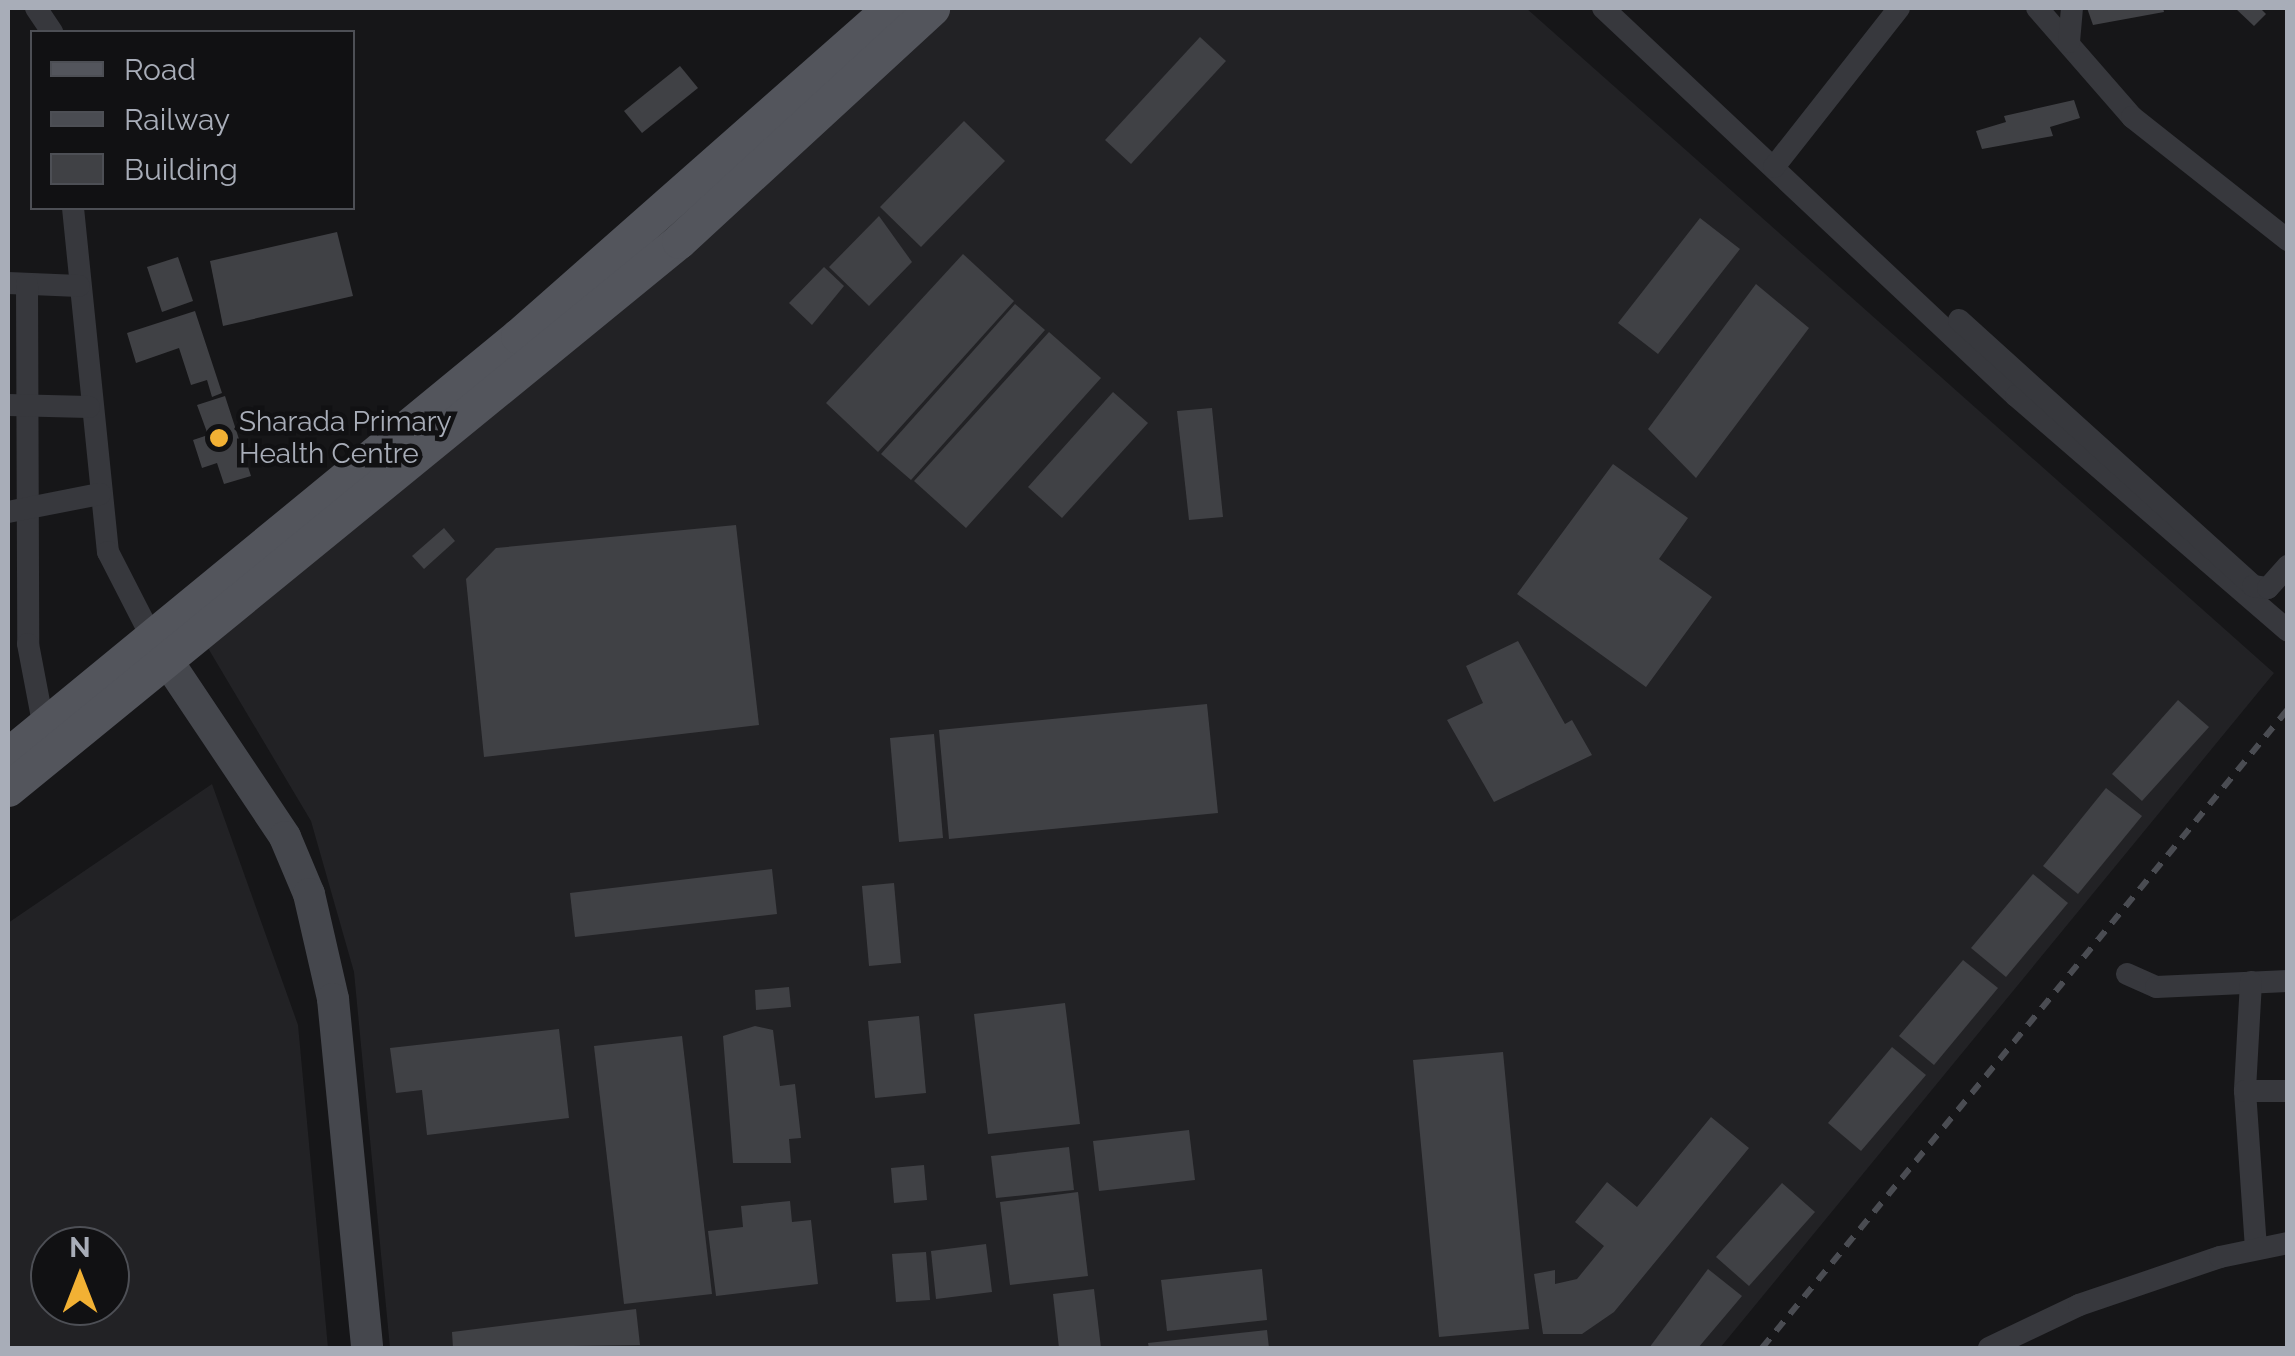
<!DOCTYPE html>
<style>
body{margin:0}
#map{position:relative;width:2295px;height:1356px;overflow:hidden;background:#161618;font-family:Raleway,sans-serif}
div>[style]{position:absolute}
.built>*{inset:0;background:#222225}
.building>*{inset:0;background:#404145}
.minor>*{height:22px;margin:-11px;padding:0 11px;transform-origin:11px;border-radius:11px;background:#37383d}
.secondary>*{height:32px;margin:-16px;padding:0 16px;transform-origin:16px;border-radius:16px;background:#45474d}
.primary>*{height:35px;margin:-17.5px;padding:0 17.5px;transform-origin:17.5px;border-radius:17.5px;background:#53555c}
.rail>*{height:6px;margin-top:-3px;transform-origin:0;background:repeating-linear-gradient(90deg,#4a4c52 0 12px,transparent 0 22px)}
.dots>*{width:28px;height:28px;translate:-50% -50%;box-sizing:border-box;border:5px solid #111113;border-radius:50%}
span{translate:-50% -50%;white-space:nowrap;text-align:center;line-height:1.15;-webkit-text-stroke:9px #111113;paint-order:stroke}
.poi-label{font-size:28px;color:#a8adb8}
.left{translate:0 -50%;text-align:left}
.frame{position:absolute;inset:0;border:10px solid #a8adb8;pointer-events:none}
.legend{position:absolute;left:30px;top:30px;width:325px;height:180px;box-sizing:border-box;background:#111113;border:2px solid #4d4f55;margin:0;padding:12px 18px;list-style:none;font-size:30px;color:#a8adb8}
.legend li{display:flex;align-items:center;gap:20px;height:50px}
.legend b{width:50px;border:2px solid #4d4f55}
.north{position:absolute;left:30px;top:1226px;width:100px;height:100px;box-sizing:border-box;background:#111113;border:2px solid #4d4f55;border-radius:50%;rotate:0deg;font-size:28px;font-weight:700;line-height:40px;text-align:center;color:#a8adb8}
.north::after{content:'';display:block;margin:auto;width:35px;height:45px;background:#f2b134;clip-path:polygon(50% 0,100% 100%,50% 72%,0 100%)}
</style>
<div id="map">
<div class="built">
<div style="clip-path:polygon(890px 8px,1526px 8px,2274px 673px,1720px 1348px,390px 1348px,354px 972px,311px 821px,202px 638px)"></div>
<div style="clip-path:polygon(evenodd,212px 784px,298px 1025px,328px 1348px,8px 1348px,8px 923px,212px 784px,50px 1246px,110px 1246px,110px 1306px,50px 1306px,50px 1246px)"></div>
</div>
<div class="building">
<div style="clip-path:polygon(2087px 8px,2163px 8px,2164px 12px,2093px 25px)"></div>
<div style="clip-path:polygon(2235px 8px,2260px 8px,2266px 14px,2254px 26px)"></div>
<div style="clip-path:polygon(1200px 37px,1226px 61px,1131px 164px,1105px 140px)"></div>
<div style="clip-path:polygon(680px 66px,698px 88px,642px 133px,624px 111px)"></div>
<div style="clip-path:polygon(2074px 100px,2080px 118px,2050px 127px,2053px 136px,1982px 149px,1976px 131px,2006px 122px,2004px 116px)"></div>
<div style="clip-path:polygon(964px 121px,1005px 161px,921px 247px,880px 207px)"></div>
<div style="clip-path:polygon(879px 216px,912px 262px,869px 306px,829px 267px)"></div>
<div style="clip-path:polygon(1700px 218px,1740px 249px,1658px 354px,1618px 323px)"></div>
<div style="clip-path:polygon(337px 232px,353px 296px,223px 326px,210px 261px)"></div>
<div style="clip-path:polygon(963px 254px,1014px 301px,878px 452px,826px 403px)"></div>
<div style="clip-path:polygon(178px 257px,193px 301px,162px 312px,147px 267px)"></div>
<div style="clip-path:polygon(824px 267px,844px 286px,812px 325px,789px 303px)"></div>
<div style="clip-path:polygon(1756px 284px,1809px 328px,1696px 478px,1648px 429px)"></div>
<div style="clip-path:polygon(1015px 304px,1045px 330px,911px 480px,881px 454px)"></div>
<div style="clip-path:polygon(195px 311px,222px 393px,212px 397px,207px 380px,191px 385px,179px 348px,136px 363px,127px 333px)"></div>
<div style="clip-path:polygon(1049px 332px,1101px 378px,966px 528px,914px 481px)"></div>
<div style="clip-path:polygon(1113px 392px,1148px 423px,1062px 518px,1028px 487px)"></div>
<div style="clip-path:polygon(225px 396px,251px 476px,224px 484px,217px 463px,202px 468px,193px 440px,208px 435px,197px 405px)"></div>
<div style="clip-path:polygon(1212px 408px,1223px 517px,1189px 520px,1177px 411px)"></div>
<div style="clip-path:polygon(1613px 464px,1688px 518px,1659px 559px,1712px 597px,1646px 687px,1517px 594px)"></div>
<div style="clip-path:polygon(736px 525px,759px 725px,484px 757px,466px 579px,496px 548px)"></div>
<div style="clip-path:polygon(444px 528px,455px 541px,424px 569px,412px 556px)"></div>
<div style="clip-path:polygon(1518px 641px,1565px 724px,1572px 720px,1592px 755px,1494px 802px,1447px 720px,1483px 703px,1466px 666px)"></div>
<div style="clip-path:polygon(2178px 700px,2209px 727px,2142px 801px,2112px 774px)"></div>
<div style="clip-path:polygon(1207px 704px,1218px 813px,949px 839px,939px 730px)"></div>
<div style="clip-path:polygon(934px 734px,943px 838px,899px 842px,890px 738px)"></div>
<div style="clip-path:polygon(2106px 788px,2142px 816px,2078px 894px,2043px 866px)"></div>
<div style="clip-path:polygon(772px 869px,777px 914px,575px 937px,570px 893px)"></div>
<div style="clip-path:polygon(2033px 874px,2068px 903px,2006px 977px,1971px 948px)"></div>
<div style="clip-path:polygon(894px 883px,901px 963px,869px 966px,862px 886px)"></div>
<div style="clip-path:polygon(1963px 960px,1998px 988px,1934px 1065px,1899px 1036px)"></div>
<div style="clip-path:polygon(789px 987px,791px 1007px,756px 1010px,755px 990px)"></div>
<div style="clip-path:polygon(1065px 1003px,1080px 1124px,988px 1134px,974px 1014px)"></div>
<div style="clip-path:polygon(919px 1016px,926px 1093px,875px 1098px,868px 1021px)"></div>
<div style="clip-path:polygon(755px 1026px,773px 1030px,780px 1086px,795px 1084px,801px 1138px,789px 1139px,791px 1163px,733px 1163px,723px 1036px)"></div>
<div style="clip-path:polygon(559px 1029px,569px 1118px,427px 1135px,422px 1090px,396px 1093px,390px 1048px)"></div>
<div style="clip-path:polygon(682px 1036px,712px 1294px,624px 1304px,594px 1046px)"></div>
<div style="clip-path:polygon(1892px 1047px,1926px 1075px,1861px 1151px,1828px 1123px)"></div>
<div style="clip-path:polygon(1503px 1052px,1529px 1329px,1439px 1337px,1413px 1060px)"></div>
<div style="clip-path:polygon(1711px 1117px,1749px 1148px,1614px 1312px,1582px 1334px,1543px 1334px,1534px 1274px,1555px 1270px,1555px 1284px,1577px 1279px,1604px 1246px,1575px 1222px,1607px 1182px,1637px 1207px)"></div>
<div style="clip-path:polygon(1189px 1130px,1195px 1180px,1099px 1191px,1093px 1141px)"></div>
<div style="clip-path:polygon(1069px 1147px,1074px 1190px,996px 1198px,991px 1156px)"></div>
<div style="clip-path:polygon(924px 1165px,927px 1200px,894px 1203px,891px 1168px)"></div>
<div style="clip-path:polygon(1782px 1183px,1815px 1212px,1749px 1286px,1716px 1257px)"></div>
<div style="clip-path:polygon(1078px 1192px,1088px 1276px,1010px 1285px,1000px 1202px)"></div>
<div style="clip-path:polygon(790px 1201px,792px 1222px,811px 1220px,818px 1284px,716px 1296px,708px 1231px,743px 1227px,741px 1206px)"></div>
<div style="clip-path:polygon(986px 1244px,992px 1292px,936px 1299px,931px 1251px)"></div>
<div style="clip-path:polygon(926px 1252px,930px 1300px,896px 1302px,892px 1254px)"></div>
<div style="clip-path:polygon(1262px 1269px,1267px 1320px,1167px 1331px,1161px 1280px)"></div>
<div style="clip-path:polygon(1708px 1269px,1742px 1296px,1698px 1348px,1649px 1348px)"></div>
<div style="clip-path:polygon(1094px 1289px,1101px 1348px,1059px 1348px,1053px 1294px)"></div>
<div style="clip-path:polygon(636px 1309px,640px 1345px,453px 1348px,452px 1332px)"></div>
<div style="clip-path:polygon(1267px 1330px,1269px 1348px,1149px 1348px,1148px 1343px)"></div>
</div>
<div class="minor">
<div style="left:36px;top:8px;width:29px;rotate:56deg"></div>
<div style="left:1603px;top:8px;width:567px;rotate:43.21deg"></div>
<div style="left:2016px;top:396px;width:359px;rotate:40.8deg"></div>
<div style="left:2037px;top:8px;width:145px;rotate:48.9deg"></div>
<div style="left:2132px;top:117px;width:199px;rotate:38.3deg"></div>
<div style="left:2069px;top:42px;width:34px;rotate:-85deg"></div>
<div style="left:1774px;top:167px;width:202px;rotate:-51.8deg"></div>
<div style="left:73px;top:208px;width:346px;rotate:84.2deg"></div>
<div style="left:108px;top:552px;width:97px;rotate:62.9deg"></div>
<div style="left:8px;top:283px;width:71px;rotate:2.4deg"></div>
<div style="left:27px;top:284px;width:360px;rotate:89.8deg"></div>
<div style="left:28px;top:644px;width:86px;rotate:79.2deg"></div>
<div style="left:1959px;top:320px;width:396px;rotate:42.1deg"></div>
<div style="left:2253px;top:586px;width:15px;rotate:8deg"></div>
<div style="left:2268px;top:588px;width:30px;rotate:-48deg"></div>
<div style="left:8px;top:405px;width:81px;rotate:1.4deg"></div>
<div style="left:8px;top:512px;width:94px;rotate:-11.1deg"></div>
<div style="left:2127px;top:974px;width:32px;rotate:24deg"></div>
<div style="left:2156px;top:987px;width:132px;rotate:-2.6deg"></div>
<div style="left:2251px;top:982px;width:109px;rotate:93.2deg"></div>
<div style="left:2245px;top:1091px;width:157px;rotate:86deg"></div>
<div style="left:2245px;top:1091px;width:43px"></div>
<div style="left:1989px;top:1348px;width:100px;rotate:-25.5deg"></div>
<div style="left:2079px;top:1305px;width:149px;rotate:-18.8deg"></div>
<div style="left:2220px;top:1257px;width:69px;rotate:-11.6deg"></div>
</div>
<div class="secondary">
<div style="left:152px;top:638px;width:239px;rotate:56.2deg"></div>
<div style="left:285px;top:837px;width:62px;rotate:67.2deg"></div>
<div style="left:309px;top:894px;width:108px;rotate:77.1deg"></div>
<div style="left:333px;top:999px;width:351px;rotate:84.4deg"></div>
</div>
<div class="primary">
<div style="left:8px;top:755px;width:660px;rotate:-39.41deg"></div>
<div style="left:518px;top:336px;width:496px;rotate:-41.4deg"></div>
<div style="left:8px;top:789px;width:866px;rotate:-39.24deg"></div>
<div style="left:679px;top:241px;width:344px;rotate:-42.6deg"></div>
</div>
<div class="rail">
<div style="left:1762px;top:1348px;width:828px;rotate:-50.54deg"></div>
</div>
<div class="dots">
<div style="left:219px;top:438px;background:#f2b134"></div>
</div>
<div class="poi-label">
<span class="left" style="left:239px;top:438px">Sharada Primary<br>Health Centre</span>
</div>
<div class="frame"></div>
<ul class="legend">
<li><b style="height:12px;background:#53555c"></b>Road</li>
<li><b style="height:12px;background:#4a4c52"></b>Railway</li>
<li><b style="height:28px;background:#404145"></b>Building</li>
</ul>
<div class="north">N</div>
</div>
